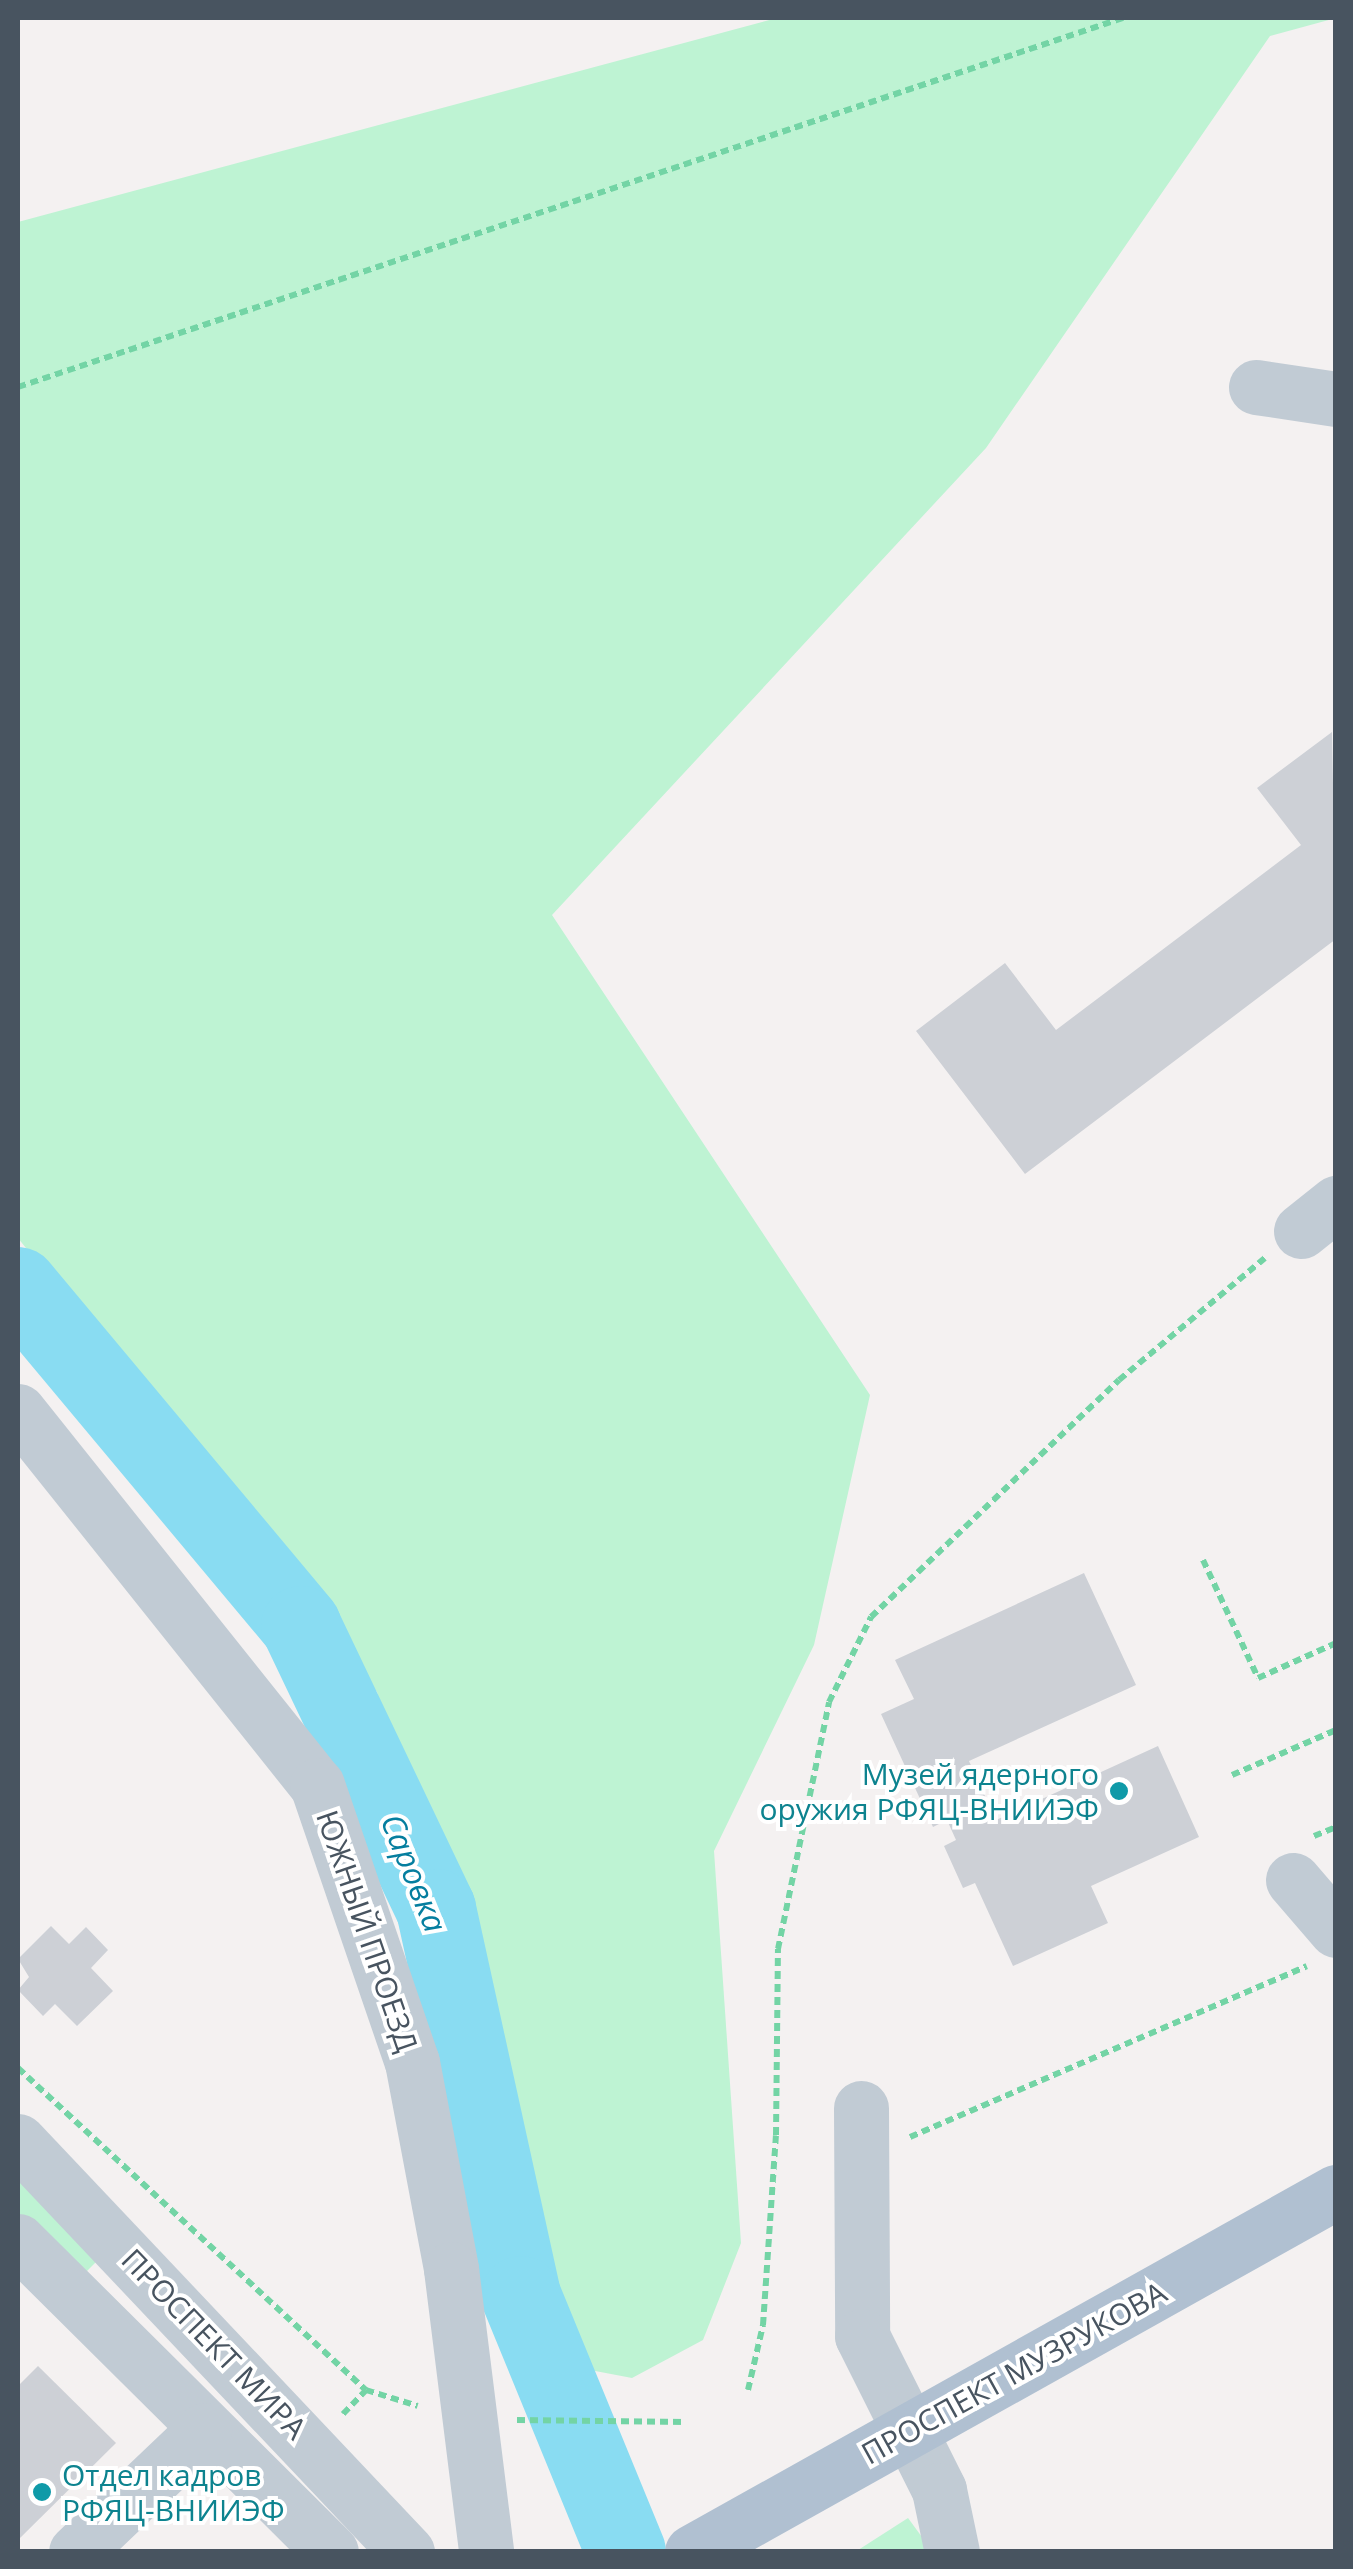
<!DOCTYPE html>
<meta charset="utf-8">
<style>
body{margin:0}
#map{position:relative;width:1353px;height:2569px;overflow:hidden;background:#f4f1f1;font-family:"Open Sans",sans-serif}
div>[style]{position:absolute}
.green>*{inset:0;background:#bef3d3}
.river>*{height:80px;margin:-40px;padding:0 40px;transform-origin:40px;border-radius:40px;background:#89dcf2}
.building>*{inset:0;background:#cdd0d6}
.path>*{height:6px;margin-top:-3px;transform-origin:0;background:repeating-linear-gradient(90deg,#73d4a5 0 8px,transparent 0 13px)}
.minor>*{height:55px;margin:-27.5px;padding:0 27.5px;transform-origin:27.5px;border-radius:27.5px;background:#c1cbd4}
.major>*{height:55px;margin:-27.5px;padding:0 27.5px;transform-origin:27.5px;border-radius:27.5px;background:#b0c0d1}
.dots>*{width:28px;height:28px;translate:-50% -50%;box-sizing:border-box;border:5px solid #fff;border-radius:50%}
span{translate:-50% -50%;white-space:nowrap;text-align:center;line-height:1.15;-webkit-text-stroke:8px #fff;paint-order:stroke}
.culture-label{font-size:30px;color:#0d838f}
.right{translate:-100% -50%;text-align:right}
.left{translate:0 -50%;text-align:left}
.street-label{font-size:30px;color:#485460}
.water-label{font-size:32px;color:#057e9f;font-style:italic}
.frame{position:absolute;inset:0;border:20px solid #485460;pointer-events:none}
</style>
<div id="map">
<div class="green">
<div style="clip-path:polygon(777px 18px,1336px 18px,1270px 36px,986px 448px,552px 915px,870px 1395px,814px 1645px,714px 1851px,741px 2243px,703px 2340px,632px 2378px,548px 2362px,377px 1692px,18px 1238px,18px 222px)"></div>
<div style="clip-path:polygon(18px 2177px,99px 2259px,81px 2277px,18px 2213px)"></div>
<div style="clip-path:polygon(908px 2518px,933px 2552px,855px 2552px)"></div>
</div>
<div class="river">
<div style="left:18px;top:1287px;width:442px;rotate:50.1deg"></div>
<div style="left:301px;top:1626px;width:314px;rotate:64.5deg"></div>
<div style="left:436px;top:1909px;width:396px;rotate:77.6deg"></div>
<div style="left:521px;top:2296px;width:277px;rotate:67.7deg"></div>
</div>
<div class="building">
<div style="clip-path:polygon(1332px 732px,1336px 939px,1025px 1174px,916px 1031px,1005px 963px,1056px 1030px,1301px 845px,1257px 788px)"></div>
<div style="clip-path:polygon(1084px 1573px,1136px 1685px,969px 1761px,996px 1820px,1158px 1746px,1199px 1837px,1091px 1886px,1108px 1923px,1013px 1966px,975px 1883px,963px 1888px,944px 1846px,956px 1840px,947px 1820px,933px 1827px,881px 1714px,914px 1699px,895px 1660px)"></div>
<div style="clip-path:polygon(51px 1926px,69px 1944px,86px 1927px,108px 1950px,91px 1968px,113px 1991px,77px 2026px,55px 2004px,43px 2016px,18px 1990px,29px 1977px,18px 1959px)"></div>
<div style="clip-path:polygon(38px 2366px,116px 2443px,18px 2540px,18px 2386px)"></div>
</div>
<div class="path">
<div style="left:18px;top:387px;width:1165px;rotate:-18.47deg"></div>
<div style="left:1203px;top:1560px;width:130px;rotate:65deg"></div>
<div style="left:1258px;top:1678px;width:85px;rotate:-24.2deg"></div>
<div style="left:1232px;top:1775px;width:113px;rotate:-23.4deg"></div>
<div style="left:1314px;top:1836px;width:24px;rotate:-22deg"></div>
<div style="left:18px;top:2068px;width:474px;rotate:42.8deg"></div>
<div style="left:366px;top:2390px;width:54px;rotate:17.1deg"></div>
<div style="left:910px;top:2137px;width:432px;rotate:-23.3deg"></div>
<div style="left:748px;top:2390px;width:67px;rotate:-77deg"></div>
<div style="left:763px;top:2325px;width:190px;rotate:-86.1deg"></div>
<div style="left:776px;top:2135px;width:186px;rotate:-89.4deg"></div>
<div style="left:778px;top:1949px;width:252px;rotate:-78.3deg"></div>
<div style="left:829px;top:1702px;width:95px;rotate:-63.7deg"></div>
<div style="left:871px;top:1617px;width:343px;rotate:-43.7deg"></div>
<div style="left:1119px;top:1380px;width:190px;rotate:-39.9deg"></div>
<div style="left:343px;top:2414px;width:33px;rotate:-46deg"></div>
<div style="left:517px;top:2420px;width:169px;rotate:0.7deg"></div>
</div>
<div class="minor">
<div style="left:1256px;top:387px;width:81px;rotate:8.5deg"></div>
<div style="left:1301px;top:1231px;width:45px;rotate:-38.7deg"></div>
<div style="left:18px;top:1411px;width:479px;rotate:51.4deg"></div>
<div style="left:317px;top:1785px;width:293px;rotate:71.1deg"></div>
<div style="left:412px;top:2062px;width:211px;rotate:79.3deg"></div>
<div style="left:451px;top:2269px;width:285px;rotate:82.9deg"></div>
<div style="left:1293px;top:1880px;width:66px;rotate:49.3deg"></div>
<div style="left:861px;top:2108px;width:228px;rotate:89.7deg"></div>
<div style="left:862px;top:2336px;width:172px;rotate:63.4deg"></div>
<div style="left:939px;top:2490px;width:63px;rotate:78.2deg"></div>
<div style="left:18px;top:2141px;width:566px;rotate:46.58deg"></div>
<div style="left:18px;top:2241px;width:441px;rotate:44.8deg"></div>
<div style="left:76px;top:2552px;width:177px;rotate:-43.6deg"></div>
</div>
<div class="major">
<div style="left:692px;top:2552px;width:738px;rotate:-29.21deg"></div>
</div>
<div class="dots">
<div style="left:1119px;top:1791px;background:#0f9aa8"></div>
<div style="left:42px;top:2492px;background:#0f9aa8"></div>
</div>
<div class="culture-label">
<span class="right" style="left:1099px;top:1791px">Музей ядерного<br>оружия РФЯЦ-ВНИИЭФ</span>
<span class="left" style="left:62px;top:2492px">Отдел кадров<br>РФЯЦ-ВНИИЭФ</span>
</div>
<div class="street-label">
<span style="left:367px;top:1931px;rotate:71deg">ЮЖНЫЙ ПРОЕЗД</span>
<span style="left:214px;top:2344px;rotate:46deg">ПРОСПЕКТ МИРА</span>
<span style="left:1014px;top:2373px;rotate:-29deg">ПРОСПЕКТ МУЗРУКОВА</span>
</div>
<div class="water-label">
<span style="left:414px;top:1873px;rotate:68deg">Саровка</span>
</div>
<div class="frame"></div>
</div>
